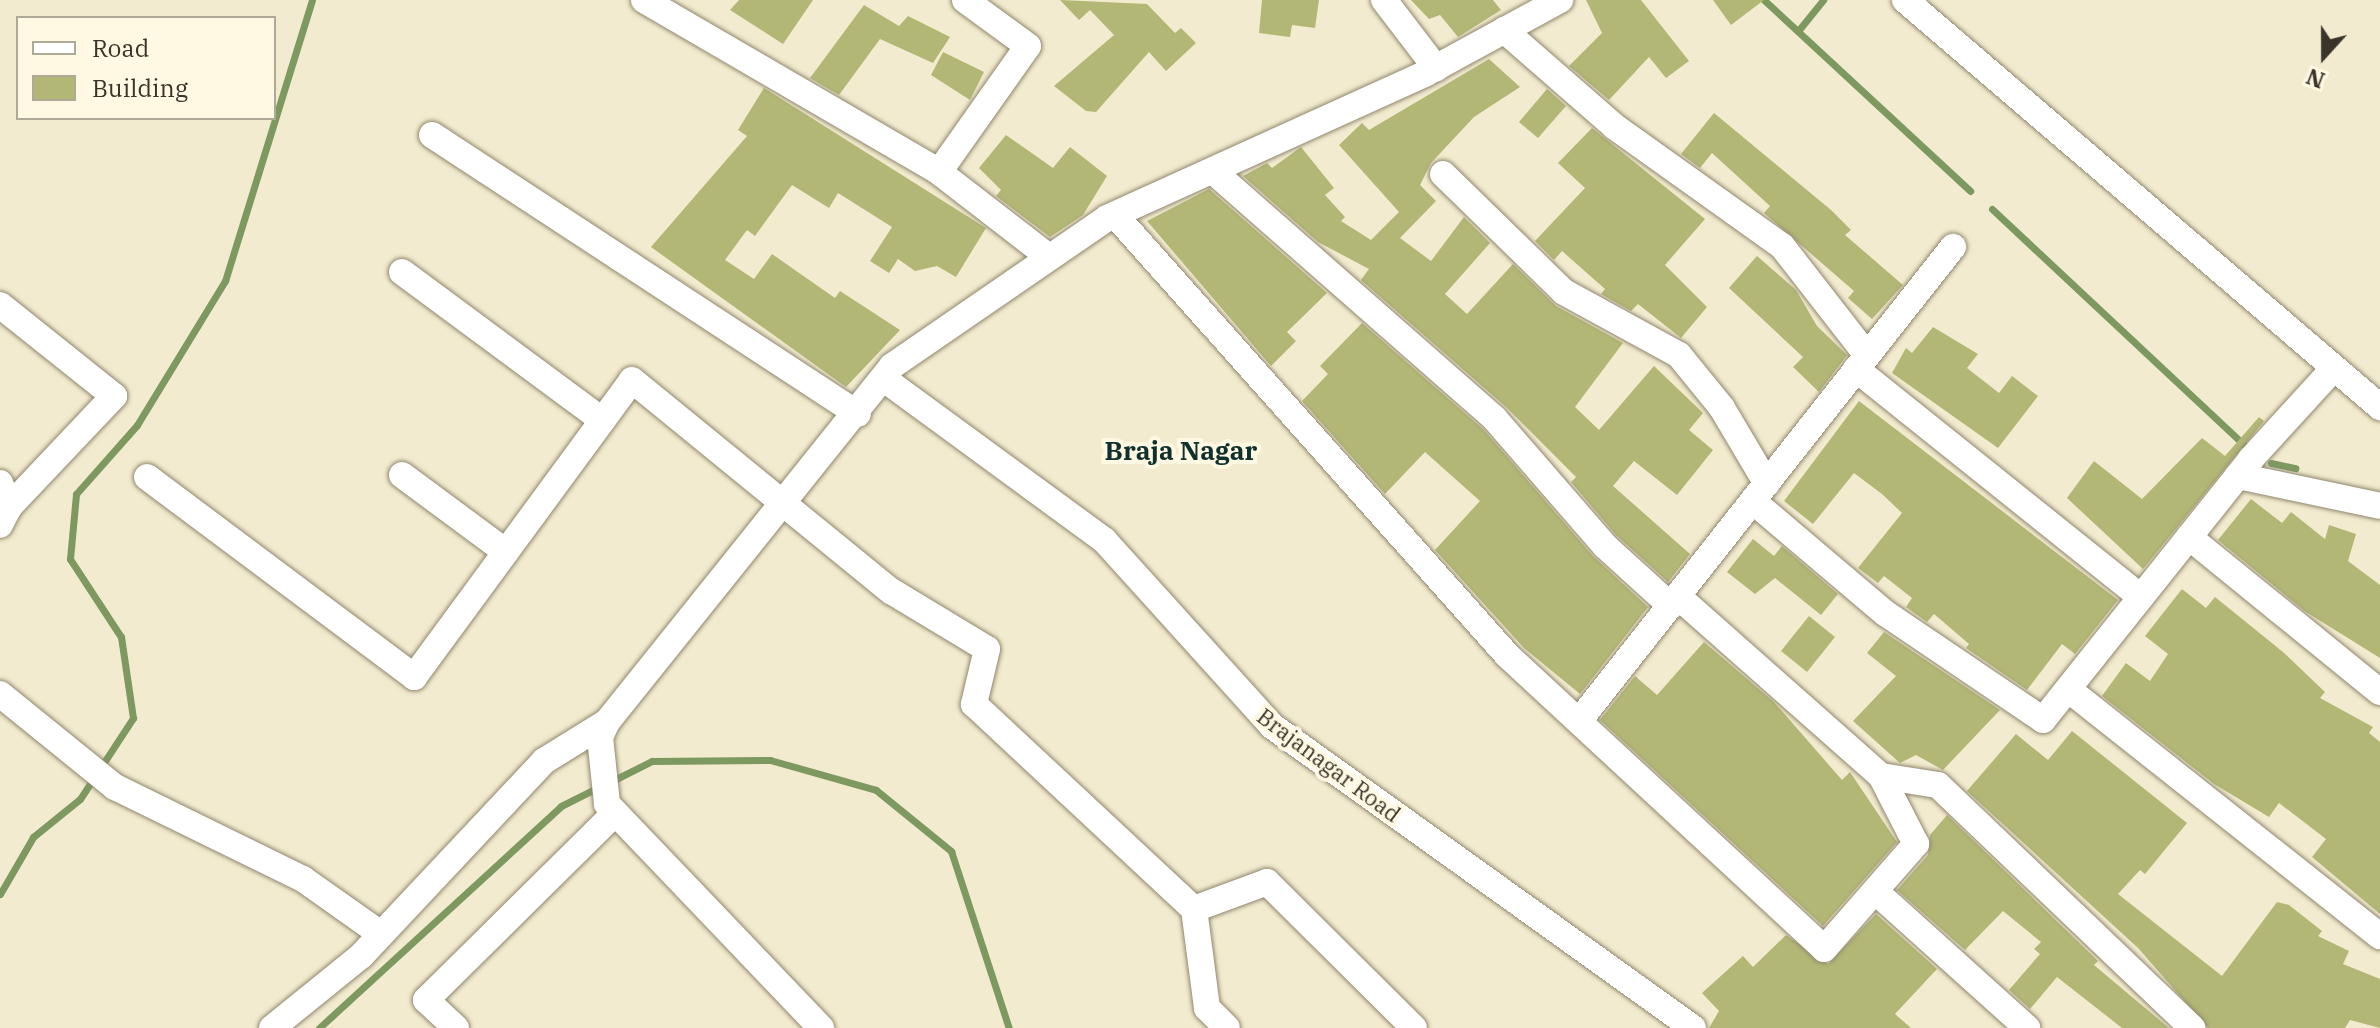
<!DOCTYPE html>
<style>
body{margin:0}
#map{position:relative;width:2380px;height:1028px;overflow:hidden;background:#f3ebcf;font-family:"IBM Plex Serif",serif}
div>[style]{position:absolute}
.stream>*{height:7px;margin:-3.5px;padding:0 3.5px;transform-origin:3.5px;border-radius:3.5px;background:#7d9960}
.building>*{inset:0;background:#b3b776}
.roads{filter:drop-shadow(0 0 2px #8f876e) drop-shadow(0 0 2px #8f876e)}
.street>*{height:26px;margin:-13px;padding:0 13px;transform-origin:13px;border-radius:13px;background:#fff}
span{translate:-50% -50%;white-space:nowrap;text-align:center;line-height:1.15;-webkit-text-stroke:8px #fff8e2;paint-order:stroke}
.street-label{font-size:22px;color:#38342a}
.quarter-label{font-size:26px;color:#0f312d;font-weight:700}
.legend{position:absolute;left:16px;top:16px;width:260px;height:104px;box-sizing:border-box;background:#fff8e2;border:2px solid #afaa98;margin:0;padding:10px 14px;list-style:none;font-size:24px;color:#38342a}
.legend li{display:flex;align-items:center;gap:16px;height:40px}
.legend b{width:40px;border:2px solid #afaa98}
.north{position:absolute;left:2284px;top:16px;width:80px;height:80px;-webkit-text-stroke:6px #fff8e2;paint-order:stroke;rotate:201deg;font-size:22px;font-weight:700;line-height:32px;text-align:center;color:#38342a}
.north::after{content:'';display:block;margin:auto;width:28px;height:36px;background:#38342a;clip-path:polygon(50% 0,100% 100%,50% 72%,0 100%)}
</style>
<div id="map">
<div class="stream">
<div style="left:1764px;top:0;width:281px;rotate:42.8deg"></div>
<div style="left:1798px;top:31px;width:40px;rotate:-51deg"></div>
<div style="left:1992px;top:209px;width:344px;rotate:43.1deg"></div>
<div style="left:2271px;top:463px;width:25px;rotate:12deg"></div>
<div style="left:610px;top:782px;width:47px;rotate:-26.6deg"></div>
<div style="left:652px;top:761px;width:118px;rotate:-0.5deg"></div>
<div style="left:770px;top:760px;width:110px;rotate:15.8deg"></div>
<div style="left:876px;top:790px;width:97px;rotate:39.1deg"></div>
<div style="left:951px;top:851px;width:186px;rotate:71.9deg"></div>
<div style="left:0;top:894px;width:66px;rotate:-59.9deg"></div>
<div style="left:33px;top:837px;width:60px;rotate:-39deg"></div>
<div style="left:80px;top:799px;width:97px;rotate:-56.8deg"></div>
<div style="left:133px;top:718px;width:82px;rotate:-98.4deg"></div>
<div style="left:121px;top:637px;width:93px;rotate:-123.2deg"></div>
<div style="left:70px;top:559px;width:65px;rotate:-84.7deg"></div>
<div style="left:76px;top:494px;width:92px;rotate:-48.5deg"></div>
<div style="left:137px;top:425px;width:169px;rotate:-58.6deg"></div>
<div style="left:225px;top:281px;width:294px;rotate:-72.8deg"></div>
<div style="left:319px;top:1028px;width:328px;rotate:-42.5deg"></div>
<div style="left:561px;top:806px;width:42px;rotate:-26.6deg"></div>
</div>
<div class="building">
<div style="clip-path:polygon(739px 0,813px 0,783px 44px,730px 10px)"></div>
<div style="clip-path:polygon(1060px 0,1147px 4px,1175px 33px,1181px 28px,1196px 43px,1166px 71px,1149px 52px,1096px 112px,1086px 111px,1054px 86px,1114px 35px,1090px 10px,1079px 20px)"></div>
<div style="clip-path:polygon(1262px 0,1319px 0,1315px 28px,1292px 25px,1290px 37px,1259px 33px)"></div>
<div style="clip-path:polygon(1411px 0,1493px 0,1501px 10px,1458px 37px,1440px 15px,1429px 19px)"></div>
<div style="clip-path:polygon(1586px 0,1641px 0,1689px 61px,1666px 78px,1649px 57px,1609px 100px,1569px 66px,1602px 33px)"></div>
<div style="clip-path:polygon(1713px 0,1764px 0,1731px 25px)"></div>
<div style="clip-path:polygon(864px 5px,899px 26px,908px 16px,950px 37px,933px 63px,880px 39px,839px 95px,810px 78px)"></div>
<div style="clip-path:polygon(943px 52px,984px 72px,970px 100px,931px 75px)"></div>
<div style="clip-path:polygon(1489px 59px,1520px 87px,1474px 117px,1431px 163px,1420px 185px,1436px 201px,1400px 238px,1431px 261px,1464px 217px,1490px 243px,1445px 294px,1467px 314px,1513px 264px,1556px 306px,1623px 343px,1575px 407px,1599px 430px,1654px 366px,1703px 413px,1689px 430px,1713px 450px,1677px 495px,1634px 461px,1613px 486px,1690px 554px,1668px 582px,1616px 535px,1571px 482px,1576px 477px,1506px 407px,1361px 280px,1369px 269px,1318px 242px,1243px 176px,1267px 163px,1272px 168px,1301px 147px,1334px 188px,1325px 195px,1345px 217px,1341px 221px,1371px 240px,1399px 212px,1339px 145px,1362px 123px,1369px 130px)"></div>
<div style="clip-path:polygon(764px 88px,986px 228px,956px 277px,937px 266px,915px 271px,898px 259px,889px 273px,870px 261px,892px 227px,838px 193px,829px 208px,792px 185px,755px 236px,747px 230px,725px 260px,754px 279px,772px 254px,835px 298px,840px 291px,900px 330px,846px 387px,651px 247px,747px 136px,738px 130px)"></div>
<div style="clip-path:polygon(1547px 89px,1566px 106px,1538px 138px,1519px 122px)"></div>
<div style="clip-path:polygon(1714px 113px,1831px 210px,1851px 230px,1845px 235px,1903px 285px,1872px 319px,1848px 298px,1854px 291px,1764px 213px,1770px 206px,1712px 153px,1700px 168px,1681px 154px)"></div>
<div style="clip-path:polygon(1592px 128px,1705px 219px,1665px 265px,1707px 307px,1681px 338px,1638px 304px,1631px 311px,1601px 294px,1605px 289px,1562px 251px,1554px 260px,1535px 241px,1585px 188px,1558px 163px)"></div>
<div style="clip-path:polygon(1006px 135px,1053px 168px,1070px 147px,1107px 176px,1083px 215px,1050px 237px,996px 196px,1001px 190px,979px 168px)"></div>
<div style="clip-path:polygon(1209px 189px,1327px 293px,1287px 332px,1296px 341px,1271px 366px,1147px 221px)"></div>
<div style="clip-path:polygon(1757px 256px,1796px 290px,1817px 326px,1847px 355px,1819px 392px,1793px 367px,1803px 357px,1729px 288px)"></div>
<div style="clip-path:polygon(1362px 323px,1484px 430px,1593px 556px,1648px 607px,1580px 694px,1524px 648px,1435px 550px,1480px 501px,1425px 452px,1385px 494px,1302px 401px,1328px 374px,1320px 366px)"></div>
<div style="clip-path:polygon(1933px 327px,1978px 354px,1967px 368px,1999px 393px,2012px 376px,2038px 396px,1998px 448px,1892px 373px,1906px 348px,1912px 353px)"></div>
<div style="clip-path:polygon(1859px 401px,2118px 600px,2075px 654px,2062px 644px,2027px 690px,1966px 648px,1969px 644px,1934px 614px,1927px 622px,1906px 607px,1912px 598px,1884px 576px,1878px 583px,1858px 568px,1902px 513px,1882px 494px,1854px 473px,1813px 524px,1784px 501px)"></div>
<div style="clip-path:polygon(2259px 417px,2264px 421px,2143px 569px,2067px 498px,2094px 461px,2142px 499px,2202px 438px,2225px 456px)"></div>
<div style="clip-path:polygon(2251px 499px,2282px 523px,2291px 512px,2325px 539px,2329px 525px,2356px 534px,2348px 561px,2380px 585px,2380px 658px,2306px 612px,2218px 540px)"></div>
<div style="clip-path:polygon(1753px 539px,1774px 556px,1782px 546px,1838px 594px,1821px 615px,1775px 578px,1755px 594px,1727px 572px)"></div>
<div style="clip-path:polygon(2182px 589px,2206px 608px,2215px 597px,2283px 652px,2325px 692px,2320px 698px,2373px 727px,2369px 733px,2380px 742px,2380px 914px,2312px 857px,2326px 839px,2279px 803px,2269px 817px,2214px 784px,2102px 696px,2126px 663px,2150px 681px,2168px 654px,2145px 636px)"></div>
<div style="clip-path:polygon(1809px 616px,1835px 637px,1807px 672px,1781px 651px)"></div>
<div style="clip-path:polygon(1884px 632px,2000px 710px,1943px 770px,1916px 755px,1900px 763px,1853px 721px,1896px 676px,1867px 653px)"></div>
<div style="clip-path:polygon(1704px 642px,1774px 702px,1842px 780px,1850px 772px,1897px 842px,1823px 926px,1600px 720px,1635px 676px,1657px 695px)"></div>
<div style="clip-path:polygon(2072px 731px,2187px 823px,2145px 874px,2140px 870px,2118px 894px,2222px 976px,2277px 902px,2289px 905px,2322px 931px,2318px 936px,2349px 951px,2343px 964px,2380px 979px,2380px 1028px,2350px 1020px,2345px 1028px,2208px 1028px,2138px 948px,1967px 791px,2016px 734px,2048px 760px)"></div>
<div style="clip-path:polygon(1947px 815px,2098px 961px,2094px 965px,2169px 1028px,2122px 1028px,2057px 977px,2030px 1009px,2009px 990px,2040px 954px,2034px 949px,2041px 942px,2003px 911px,1965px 950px,1897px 890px,1928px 855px,1930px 835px)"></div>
<div style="clip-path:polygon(1876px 914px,1937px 969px,1895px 1014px,1911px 1028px,1709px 1028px,1719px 1011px,1702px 993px,1743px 956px,1753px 967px,1786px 935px,1828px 964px)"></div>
</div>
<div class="roads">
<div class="street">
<div style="left:644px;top:0;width:341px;rotate:30.2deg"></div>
<div style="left:939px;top:172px;width:139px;rotate:37.7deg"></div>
<div style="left:1384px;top:0;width:86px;rotate:52.6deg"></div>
<div style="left:1905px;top:0;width:626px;rotate:40.59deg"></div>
<div style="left:1504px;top:30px;width:147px;rotate:41.1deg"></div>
<div style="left:1615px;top:127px;width:205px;rotate:35.5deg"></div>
<div style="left:1782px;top:246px;width:138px;rotate:52.1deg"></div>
<div style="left:432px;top:135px;width:509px;rotate:33.22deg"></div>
<div style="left:939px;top:172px;width:154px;rotate:-54.8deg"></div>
<div style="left:1028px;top:46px;width:78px;rotate:-143.9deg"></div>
<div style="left:1214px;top:172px;width:374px;rotate:41.3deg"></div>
<div style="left:1495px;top:419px;width:168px;rotate:49.1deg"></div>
<div style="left:1605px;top:546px;width:89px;rotate:42.3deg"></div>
<div style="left:1443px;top:174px;width:169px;rotate:44.3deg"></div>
<div style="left:1564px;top:292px;width:131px;rotate:28.7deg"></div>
<div style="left:1679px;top:355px;width:68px;rotate:50.9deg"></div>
<div style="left:1722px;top:408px;width:88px;rotate:59.4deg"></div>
<div style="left:1115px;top:215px;width:589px;rotate:48.3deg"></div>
<div style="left:1507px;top:655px;width:432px;rotate:42.8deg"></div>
<div style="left:1824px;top:949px;width:140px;rotate:-48.8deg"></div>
<div style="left:1916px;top:844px;width:76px;rotate:-117.2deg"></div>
<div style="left:1881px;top:776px;width:270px;rotate:-138.5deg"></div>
<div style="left:402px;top:272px;width:249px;rotate:36.5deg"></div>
<div style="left:0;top:305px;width:146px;rotate:38.6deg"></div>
<div style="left:114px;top:396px;width:153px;rotate:133.4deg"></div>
<div style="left:1856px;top:369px;width:365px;rotate:38.7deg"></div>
<div style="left:884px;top:379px;width:273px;rotate:36.2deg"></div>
<div style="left:1104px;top:540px;width:251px;rotate:47.9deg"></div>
<div style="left:1272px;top:726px;width:518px;rotate:35.65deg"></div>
<div style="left:402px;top:475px;width:129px;rotate:36.5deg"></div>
<div style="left:2238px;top:476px;width:145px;rotate:11.9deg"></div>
<div style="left:147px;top:477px;width:334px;rotate:36.8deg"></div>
<div style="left:414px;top:677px;width:368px;rotate:-53.7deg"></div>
<div style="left:632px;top:380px;width:334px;rotate:39.2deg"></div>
<div style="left:891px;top:591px;width:112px;rotate:31.1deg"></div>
<div style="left:987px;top:649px;width:57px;rotate:103.3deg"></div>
<div style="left:974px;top:704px;width:301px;rotate:43deg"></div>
<div style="left:1194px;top:909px;width:100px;rotate:82.5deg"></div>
<div style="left:1207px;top:1008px;width:28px;rotate:45deg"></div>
<div style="left:0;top:483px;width:26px;rotate:69deg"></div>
<div style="left:9px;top:507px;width:20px;rotate:117deg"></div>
<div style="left:1754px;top:502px;width:172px;rotate:40.3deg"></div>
<div style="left:1885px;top:613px;width:191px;rotate:34.1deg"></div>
<div style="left:2043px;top:720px;width:334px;rotate:-51.4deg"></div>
<div style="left:2251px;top:459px;width:123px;rotate:-47.6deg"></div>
<div style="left:2189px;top:537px;width:246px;rotate:39.1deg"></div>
<div style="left:2068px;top:689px;width:398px;rotate:38.4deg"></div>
<div style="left:0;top:694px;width:148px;rotate:39deg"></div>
<div style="left:115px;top:787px;width:209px;rotate:26.1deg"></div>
<div style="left:303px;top:879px;width:95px;rotate:35.2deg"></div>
<div style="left:1579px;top:721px;width:604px;rotate:-51.73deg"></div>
<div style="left:607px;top:722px;width:17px;rotate:115deg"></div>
<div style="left:600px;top:737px;width:67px;rotate:84deg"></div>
<div style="left:607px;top:804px;width:310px;rotate:46.3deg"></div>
<div style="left:1881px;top:776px;width:58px;rotate:9deg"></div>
<div style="left:1938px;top:785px;width:352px;rotate:43.7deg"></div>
<div style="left:1875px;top:891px;width:205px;rotate:42deg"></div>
<div style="left:1194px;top:909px;width:78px;rotate:-20.3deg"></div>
<div style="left:1267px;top:882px;width:207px;rotate:44.8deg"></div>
<div style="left:272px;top:1028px;width:114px;rotate:-39deg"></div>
<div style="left:361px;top:956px;width:267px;rotate:-46.8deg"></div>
<div style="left:544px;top:761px;width:74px;rotate:-31.8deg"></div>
<div style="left:607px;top:722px;width:456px;rotate:-51.3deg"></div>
<div style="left:892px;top:366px;width:261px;rotate:-34.5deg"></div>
<div style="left:1107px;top:218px;width:350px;rotate:-24.4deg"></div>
<div style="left:1426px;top:73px;width:153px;rotate:-28.6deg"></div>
<div style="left:456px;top:1028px;width:41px;rotate:-137deg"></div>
<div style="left:426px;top:1000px;width:266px;rotate:-44.7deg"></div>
</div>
</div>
<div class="street-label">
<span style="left:1329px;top:765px;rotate:37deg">Brajanagar Road</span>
</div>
<div class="quarter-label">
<span style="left:1181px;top:451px">Braja Nagar</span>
</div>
<ul class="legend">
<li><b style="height:10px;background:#fff"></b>Road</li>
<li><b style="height:22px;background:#b3b776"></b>Building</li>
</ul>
<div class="north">N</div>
</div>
